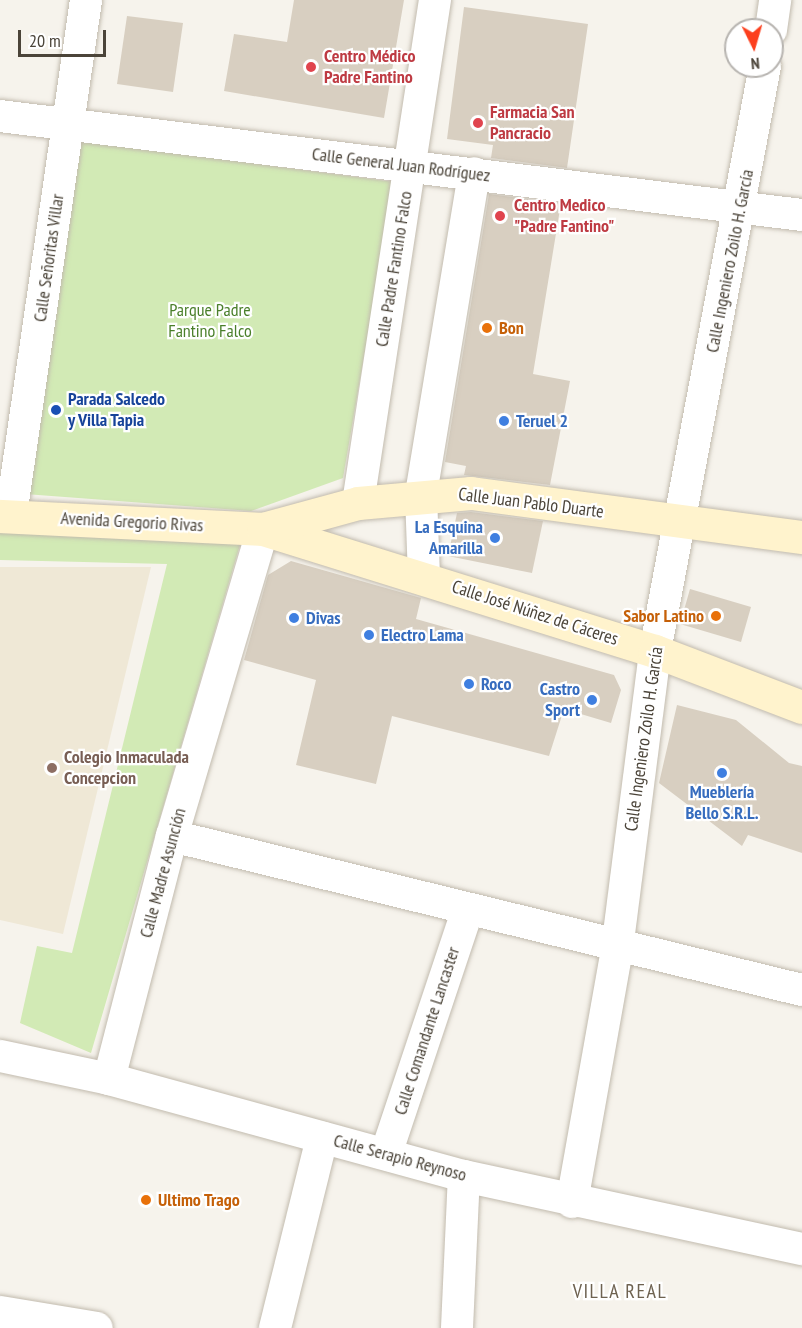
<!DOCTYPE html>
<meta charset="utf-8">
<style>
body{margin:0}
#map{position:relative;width:802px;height:1328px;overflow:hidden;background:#f6f3ec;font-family:"PT Sans Narrow",sans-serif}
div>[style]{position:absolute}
.education>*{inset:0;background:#efe8d6}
.green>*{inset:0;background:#d2eab5}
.building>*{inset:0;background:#d8cfc1}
.roads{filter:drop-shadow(0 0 2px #c2bbae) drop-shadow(0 0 2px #c2bbae)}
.minor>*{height:32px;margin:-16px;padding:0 16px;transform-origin:16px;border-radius:16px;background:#fff}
.secondary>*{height:33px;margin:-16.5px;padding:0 16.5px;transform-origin:16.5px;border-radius:16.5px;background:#fff3cd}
.dots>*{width:16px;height:16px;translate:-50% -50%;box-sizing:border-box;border:3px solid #fff;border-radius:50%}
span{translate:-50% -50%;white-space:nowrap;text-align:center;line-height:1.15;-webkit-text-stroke:4.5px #fff;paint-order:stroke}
.health-label{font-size:18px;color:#be3a42;font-weight:700}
.left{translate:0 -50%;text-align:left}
.street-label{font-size:18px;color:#4b4439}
.park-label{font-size:18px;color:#4a7f2a}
.food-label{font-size:18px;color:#c56008;font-weight:700}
.right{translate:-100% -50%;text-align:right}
.transit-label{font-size:18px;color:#164399;font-weight:700}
.shop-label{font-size:18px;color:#366cbe;font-weight:700}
.education-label{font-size:18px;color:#785e54;font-weight:700}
.neighbourhood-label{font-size:20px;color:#6e6250;letter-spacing:1.5px}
.north{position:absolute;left:724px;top:18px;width:60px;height:60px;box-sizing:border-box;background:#fff;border:2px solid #b7b4b0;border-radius:50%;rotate:175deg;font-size:16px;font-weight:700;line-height:24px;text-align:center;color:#4b4439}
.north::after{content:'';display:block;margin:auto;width:21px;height:27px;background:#fc3f1d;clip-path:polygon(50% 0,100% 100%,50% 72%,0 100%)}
.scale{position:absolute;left:18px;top:30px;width:88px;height:27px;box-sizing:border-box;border:3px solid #4b4439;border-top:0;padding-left:8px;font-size:18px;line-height:21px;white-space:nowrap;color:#4b4439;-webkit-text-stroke:4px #fff;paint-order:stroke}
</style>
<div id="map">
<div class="education">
<div style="clip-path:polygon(0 567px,151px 567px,63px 934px,0 920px)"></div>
</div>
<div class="green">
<div style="clip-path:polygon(77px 140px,394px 182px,343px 478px,251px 511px,25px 494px)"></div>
<div style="clip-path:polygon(0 529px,242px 538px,91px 1053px,20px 1023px,37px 946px,72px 953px,167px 564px,0 560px)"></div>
</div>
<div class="building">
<div style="clip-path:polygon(294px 0,404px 0,384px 118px,224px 91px,234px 34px,287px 42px)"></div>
<div style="clip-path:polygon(464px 7px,588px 24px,567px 168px,491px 158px,493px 145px,447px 139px)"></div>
<div style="clip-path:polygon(127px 16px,183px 23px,173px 92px,117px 84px)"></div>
<div style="clip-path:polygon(489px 194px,561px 203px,533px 374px,570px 381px,550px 485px,464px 475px,466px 466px,445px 462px)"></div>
<div style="clip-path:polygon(471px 512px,543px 521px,532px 573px,448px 556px,457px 513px)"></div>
<div style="clip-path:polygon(291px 561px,421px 598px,416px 619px,614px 675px,621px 690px,611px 723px,564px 709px,549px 756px,392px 716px,376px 784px,296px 765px,316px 680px,244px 660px,268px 575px)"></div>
<div style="clip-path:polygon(690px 589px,751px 607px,741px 642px,680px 624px)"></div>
<div style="clip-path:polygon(677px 705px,736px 720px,789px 763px,802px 766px,802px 853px,748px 835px,742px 846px,659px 783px)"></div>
</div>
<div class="roads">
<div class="minor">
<div style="left:771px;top:30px;width:30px;rotate:-82deg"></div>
<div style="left:0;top:116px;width:808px;rotate:7.04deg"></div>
<div style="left:358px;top:503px;width:509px;rotate:-81.3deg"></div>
<div style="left:11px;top:515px;width:520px;rotate:-81.71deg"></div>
<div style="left:424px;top:577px;width:83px;rotate:-92.1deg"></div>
<div style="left:421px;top:494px;width:325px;rotate:-80.6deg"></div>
<div style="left:172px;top:836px;width:649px;rotate:13.74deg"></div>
<div style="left:0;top:1056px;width:111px;rotate:11.9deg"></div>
<div style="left:109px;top:1079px;width:368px;rotate:15.3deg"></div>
<div style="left:464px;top:1176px;width:346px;rotate:12.2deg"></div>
<div style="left:109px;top:1079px;width:251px;rotate:-75.5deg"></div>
<div style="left:172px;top:836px;width:320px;rotate:-73.5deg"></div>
<div style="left:386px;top:1154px;width:258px;rotate:-71.5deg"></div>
<div style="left:572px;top:1202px;width:257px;rotate:-79.9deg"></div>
<div style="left:617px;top:949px;width:300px;rotate:-82.7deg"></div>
<div style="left:655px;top:651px;width:595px;rotate:-79.35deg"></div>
<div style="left:0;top:1312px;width:98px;rotate:9.4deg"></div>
<div style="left:275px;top:1328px;width:196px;rotate:-76.1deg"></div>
<div style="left:457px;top:1328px;width:152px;rotate:-87.4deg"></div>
</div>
<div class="secondary">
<div style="left:0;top:516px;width:263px;rotate:2.8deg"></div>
<div style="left:263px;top:529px;width:411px;rotate:17.3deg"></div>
<div style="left:655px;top:651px;width:157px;rotate:20.9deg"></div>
<div style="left:263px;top:529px;width:98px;rotate:-15.3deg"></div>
<div style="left:358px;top:503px;width:113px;rotate:-5.1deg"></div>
<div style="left:471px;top:493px;width:334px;rotate:7.6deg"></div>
</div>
</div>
<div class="dots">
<div style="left:311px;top:67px;background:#e0444e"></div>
<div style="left:478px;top:123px;background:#e0444e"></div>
<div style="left:500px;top:216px;background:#e0444e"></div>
<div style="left:487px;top:328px;background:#e8710a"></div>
<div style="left:56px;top:410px;background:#1a4fb4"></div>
<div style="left:504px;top:421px;background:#3f7fe0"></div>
<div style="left:495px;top:538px;background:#3f7fe0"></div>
<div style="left:716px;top:616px;background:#e8710a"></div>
<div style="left:294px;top:618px;background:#3f7fe0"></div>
<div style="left:369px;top:635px;background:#3f7fe0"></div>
<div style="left:469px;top:684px;background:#3f7fe0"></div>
<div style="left:592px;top:700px;background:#3f7fe0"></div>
<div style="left:52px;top:768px;background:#8d6e63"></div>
<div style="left:722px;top:773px;background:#3f7fe0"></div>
<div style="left:146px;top:1200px;background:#e8710a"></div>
</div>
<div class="health-label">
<span class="left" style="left:324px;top:67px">Centro Médico<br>Padre Fantino</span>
<span class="left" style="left:490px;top:123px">Farmacia San<br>Pancracio</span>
<span class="left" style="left:514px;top:216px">Centro Medico<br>"Padre Fantino"</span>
</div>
<div class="street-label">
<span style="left:401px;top:165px;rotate:7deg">Calle General Juan Rodríguez</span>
<span style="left:49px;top:258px;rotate:-82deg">Calle Señoritas Villar</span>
<span style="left:730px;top:261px;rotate:-79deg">Calle Ingeniero Zoilo H. García</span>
<span style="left:394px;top:269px;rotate:-81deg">Calle Padre Fantino Falco</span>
<span style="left:531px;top:503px;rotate:7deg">Calle Juan Pablo Duarte</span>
<span style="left:132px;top:522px;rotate:3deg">Avenida Gregorio Rivas</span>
<span style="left:535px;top:613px;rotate:18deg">Calle José Núñez de Cáceres</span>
<span style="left:644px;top:739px;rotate:-82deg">Calle Ingeniero Zoilo H. García</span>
<span style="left:163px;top:873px;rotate:-75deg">Calle Madre Asunción</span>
<span style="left:427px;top:1031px;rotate:-72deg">Calle Comandante Lancaster</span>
<span style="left:400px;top:1158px;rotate:15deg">Calle Serapio Reynoso</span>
</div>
<div class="park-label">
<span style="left:210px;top:321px">Parque Padre<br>Fantino Falco</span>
</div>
<div class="food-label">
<span class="left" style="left:499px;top:328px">Bon</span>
<span class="right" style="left:704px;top:616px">Sabor Latino</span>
<span class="left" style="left:158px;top:1200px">Ultimo Trago</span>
</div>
<div class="transit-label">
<span class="left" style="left:68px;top:410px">Parada Salcedo<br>y Villa Tapia</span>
</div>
<div class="shop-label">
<span class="left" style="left:516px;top:421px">Teruel 2</span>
<span class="right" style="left:483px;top:538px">La Esquina<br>Amarilla</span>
<span class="left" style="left:306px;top:618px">Divas</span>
<span class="left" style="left:381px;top:635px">Electro Lama</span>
<span class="left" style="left:481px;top:684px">Roco</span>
<span class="right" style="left:580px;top:700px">Castro<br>Sport</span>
<span style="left:722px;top:803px">Mueblería<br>Bello S.R.L.</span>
</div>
<div class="education-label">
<span class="left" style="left:64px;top:768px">Colegio Inmaculada<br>Concepcion</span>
</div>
<div class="neighbourhood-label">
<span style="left:620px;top:1291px">VILLA REAL</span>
</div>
<div class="north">N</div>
<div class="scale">20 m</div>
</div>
